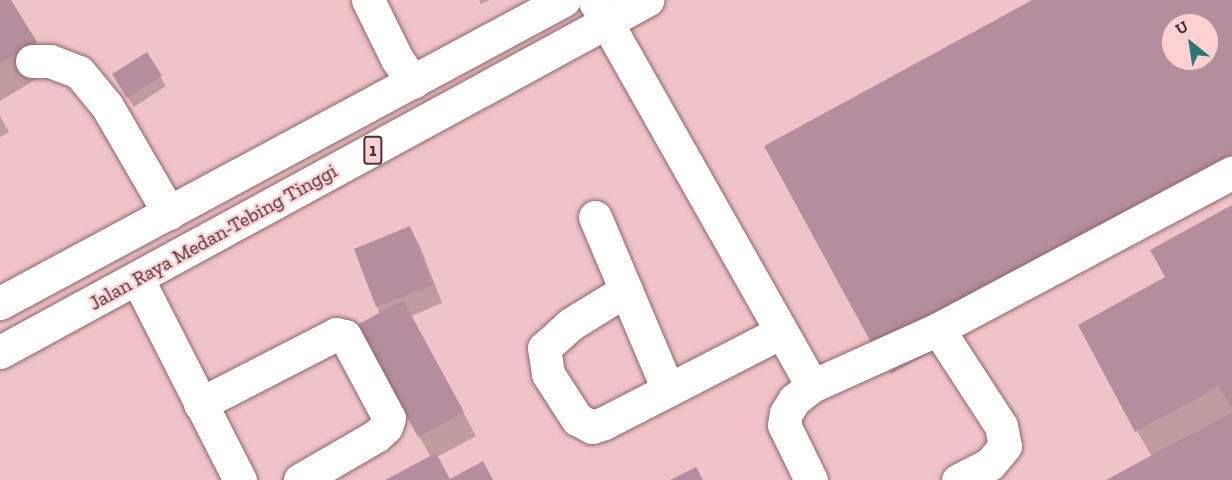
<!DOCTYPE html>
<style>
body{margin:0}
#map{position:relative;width:1232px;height:480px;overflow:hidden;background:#efc3c7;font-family:"Zilla Slab",serif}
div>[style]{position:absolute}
.shadow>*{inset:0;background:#0003}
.building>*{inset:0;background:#b58e9e}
.roads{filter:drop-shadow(0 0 2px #8d6669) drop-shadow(0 0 2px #8d6669)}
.minor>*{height:33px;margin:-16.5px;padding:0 16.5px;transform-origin:16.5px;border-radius:16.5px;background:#fff}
.highway>*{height:33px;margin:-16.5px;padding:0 16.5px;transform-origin:16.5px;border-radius:16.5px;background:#fff}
span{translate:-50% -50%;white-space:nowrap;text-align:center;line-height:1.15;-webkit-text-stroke:4.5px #fdd0d4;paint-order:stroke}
.shield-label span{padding:2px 4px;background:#fdd0d4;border:2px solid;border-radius:4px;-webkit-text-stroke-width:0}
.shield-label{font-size:18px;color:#463436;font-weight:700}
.street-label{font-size:20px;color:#463436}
.north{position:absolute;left:1160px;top:12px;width:60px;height:60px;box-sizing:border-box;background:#fdd0d4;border:2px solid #b49295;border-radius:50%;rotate:330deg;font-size:16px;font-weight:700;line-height:24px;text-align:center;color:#463436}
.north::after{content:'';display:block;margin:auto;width:21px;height:27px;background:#2c7673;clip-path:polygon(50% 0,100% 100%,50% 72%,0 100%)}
</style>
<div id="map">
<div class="shadow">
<div style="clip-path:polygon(0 0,9px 0,51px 70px,0 101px)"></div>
<div style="clip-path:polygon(479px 0,490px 0,481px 4px)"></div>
<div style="clip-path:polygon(evenodd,1035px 0,1232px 0,1232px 188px,891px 374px,875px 347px,1035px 0,1172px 24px,1208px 24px,1208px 60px,1172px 60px,1172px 24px)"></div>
<div style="clip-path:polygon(146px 54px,166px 86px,134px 107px,119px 84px)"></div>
<div style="clip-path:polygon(0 116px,9px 132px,0 137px)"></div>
<div style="clip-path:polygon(1232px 207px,1232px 480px,1110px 480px,1152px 457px,1137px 431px,1167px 278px)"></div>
<div style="clip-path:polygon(410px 228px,420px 246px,442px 303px,411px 316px,476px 436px,437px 457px,450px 480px,388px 480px,431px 457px,419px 436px,377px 306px)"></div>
</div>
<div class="building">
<div style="clip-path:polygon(0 0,11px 0,37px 42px,0 64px)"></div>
<div style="clip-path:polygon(evenodd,1032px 0,1232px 0,1232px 153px,874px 348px,764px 146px,1032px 0,1172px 24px,1208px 24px,1208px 60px,1172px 60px,1172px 24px)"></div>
<div style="clip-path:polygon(147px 52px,162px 76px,127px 98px,112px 74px)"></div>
<div style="clip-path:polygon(1232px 205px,1232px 410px,1219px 386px,1135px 432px,1078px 325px,1165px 277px,1150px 250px)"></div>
<div style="clip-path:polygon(410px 226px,433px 285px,376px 307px,354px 249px)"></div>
<div style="clip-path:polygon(403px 300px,464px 412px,418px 437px,357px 325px)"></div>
<div style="clip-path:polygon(1232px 412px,1232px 480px,1106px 480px)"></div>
<div style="clip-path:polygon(436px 453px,450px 479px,483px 461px,493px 480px,385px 480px)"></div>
<div style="clip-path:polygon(696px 467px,703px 480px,670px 480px)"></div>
</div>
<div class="roads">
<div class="minor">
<div style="left:368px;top:0;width:66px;rotate:63.8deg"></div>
<div style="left:397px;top:59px;width:28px;rotate:55deg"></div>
<div style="left:594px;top:0;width:443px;rotate:60.5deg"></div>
<div style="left:32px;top:61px;width:18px"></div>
<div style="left:50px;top:61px;width:31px;rotate:21deg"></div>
<div style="left:79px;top:72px;width:44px;rotate:50.5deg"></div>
<div style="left:107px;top:106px;width:124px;rotate:59.9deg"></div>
<div style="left:595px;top:217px;width:188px;rotate:67.1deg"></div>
<div style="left:137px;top:278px;width:227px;rotate:63deg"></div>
<div style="left:626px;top:290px;width:65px;rotate:148.3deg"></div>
<div style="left:571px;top:324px;width:36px;rotate:138deg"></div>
<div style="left:544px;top:348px;width:26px;rotate:81deg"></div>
<div style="left:548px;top:374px;width:54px;rotate:57.2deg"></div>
<div style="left:577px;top:419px;width:17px;rotate:28deg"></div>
<div style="left:592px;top:427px;width:13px;rotate:-18deg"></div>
<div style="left:604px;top:423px;width:199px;rotate:-27.2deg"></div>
<div style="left:938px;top:329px;width:116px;rotate:57deg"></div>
<div style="left:1001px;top:426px;width:20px;rotate:79deg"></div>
<div style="left:1005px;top:446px;width:23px;rotate:130deg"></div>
<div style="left:990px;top:464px;width:36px;rotate:153deg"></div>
<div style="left:200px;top:404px;width:153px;rotate:-27.2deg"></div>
<div style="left:336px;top:334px;width:9px;rotate:13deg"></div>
<div style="left:345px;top:336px;width:93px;rotate:61.8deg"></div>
<div style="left:389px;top:418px;width:9px;rotate:108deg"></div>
<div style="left:386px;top:427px;width:13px;rotate:138deg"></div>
<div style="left:376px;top:436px;width:88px;rotate:149.9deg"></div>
<div style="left:811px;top:480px;width:61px;rotate:-116.1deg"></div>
<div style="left:784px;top:425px;width:12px;rotate:-81deg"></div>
<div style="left:786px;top:413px;width:15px;rotate:-58deg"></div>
<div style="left:794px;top:400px;width:23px;rotate:-38deg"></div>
<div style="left:812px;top:386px;width:138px;rotate:-24.3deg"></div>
<div style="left:938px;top:329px;width:333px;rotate:-28deg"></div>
</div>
<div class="highway">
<div style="left:0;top:303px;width:640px;rotate:-28.25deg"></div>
<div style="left:0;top:352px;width:737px;rotate:-28.55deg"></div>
</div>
</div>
<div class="shield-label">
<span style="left:373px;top:150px">1</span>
</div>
<div class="street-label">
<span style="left:213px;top:237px;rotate:-29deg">Jalan Raya Medan-Tebing Tinggi</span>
</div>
<div class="north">U</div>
</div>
